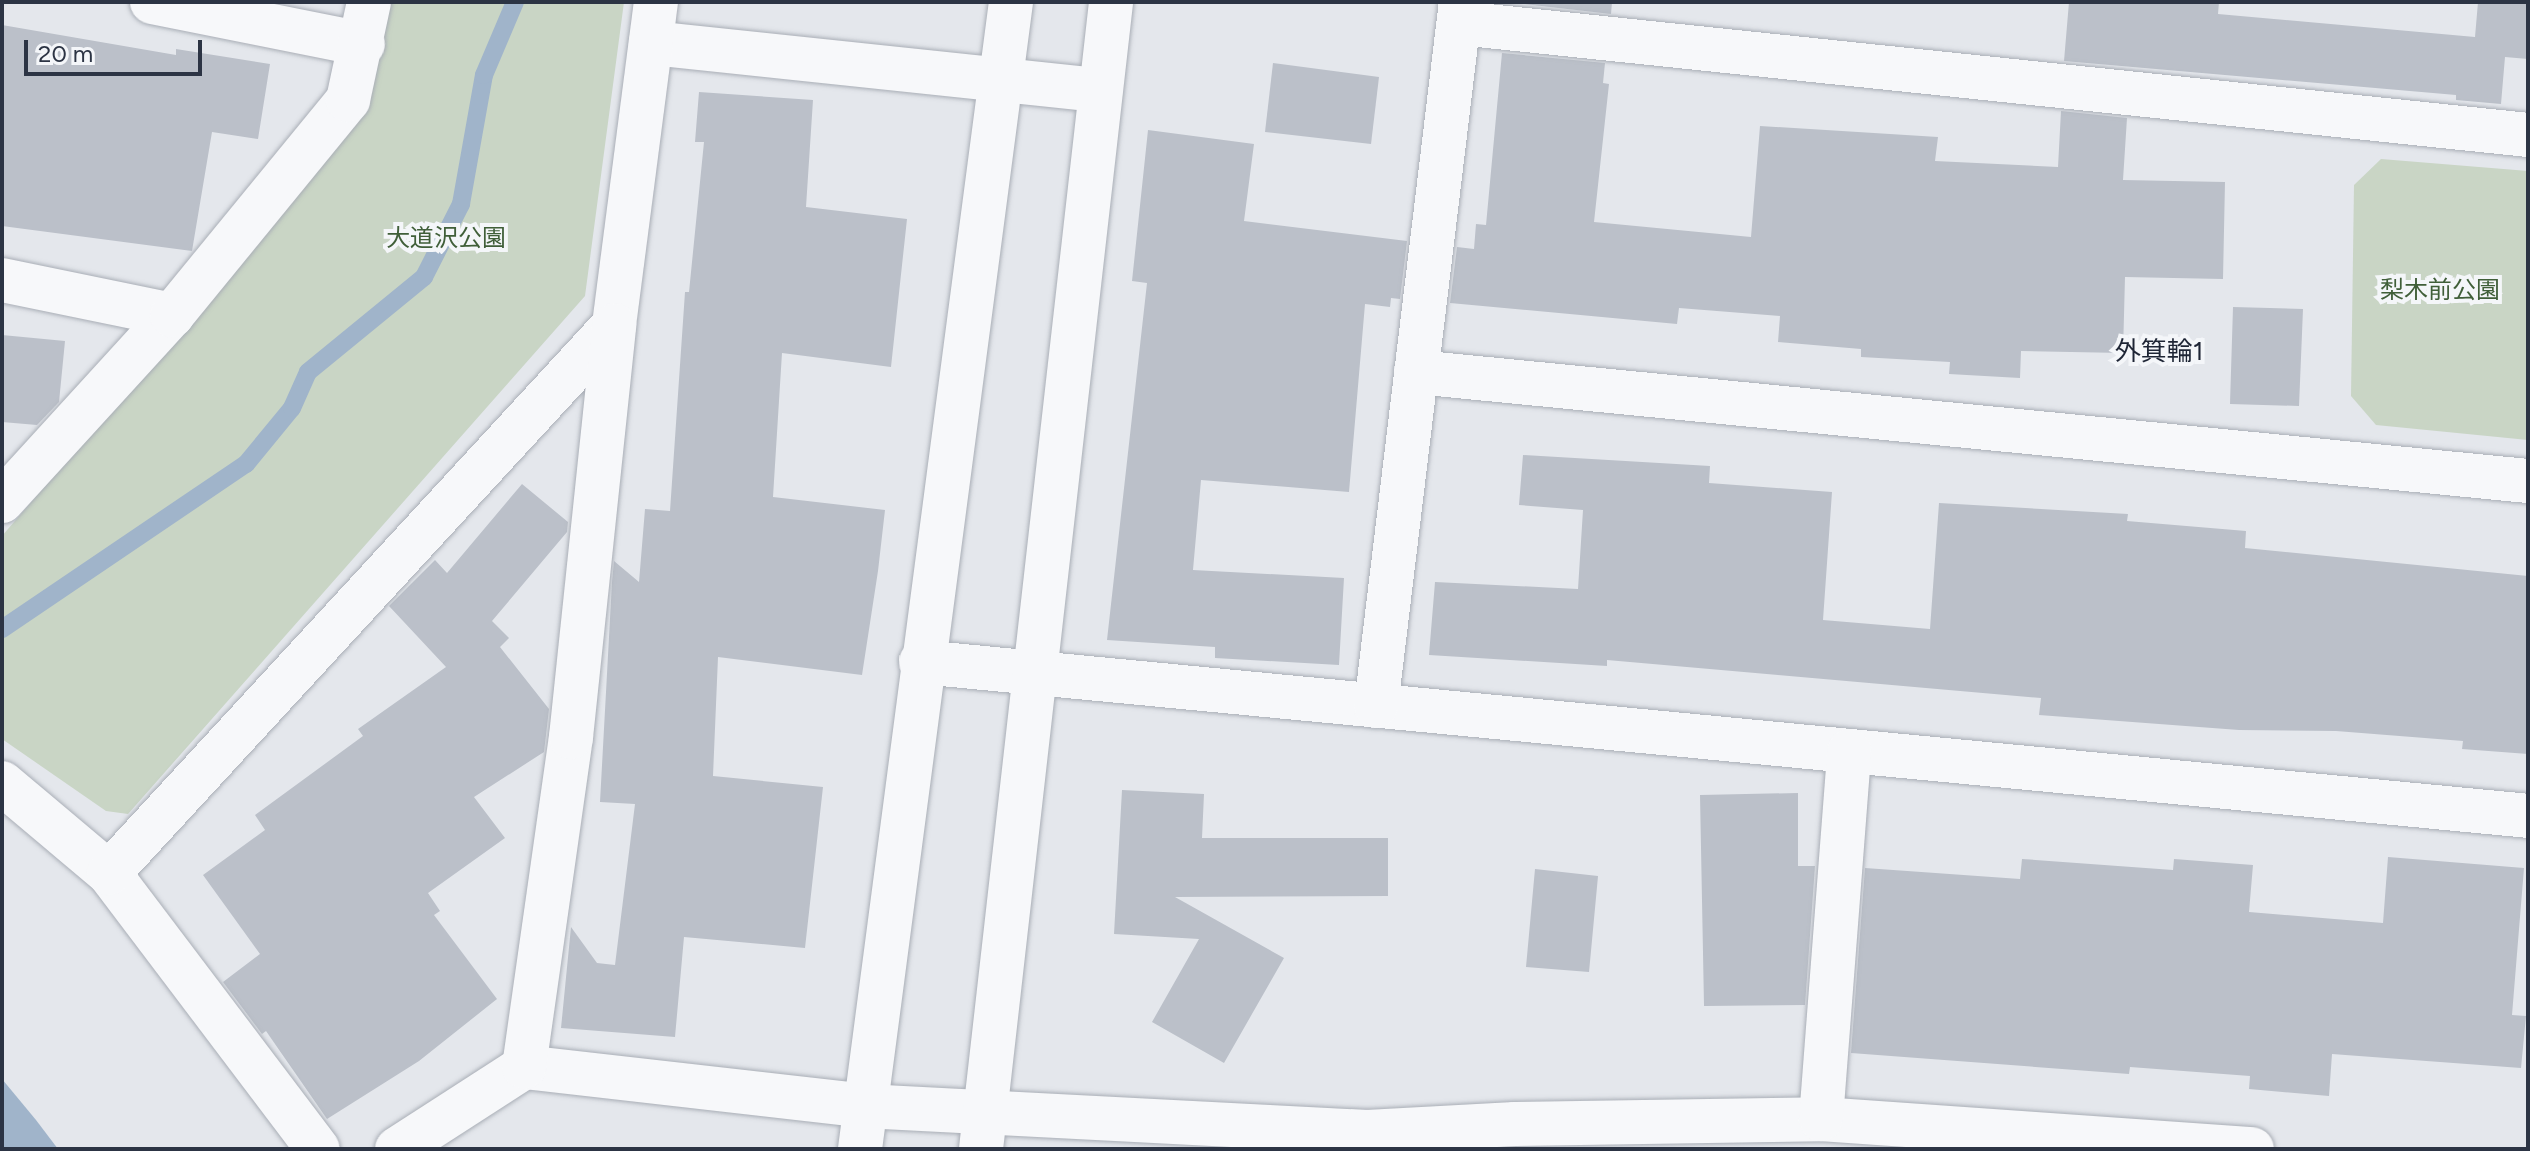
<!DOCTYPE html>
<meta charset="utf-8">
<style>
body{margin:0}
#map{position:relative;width:2530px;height:1151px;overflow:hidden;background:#e4e7ec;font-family:Figtree,"Noto Sans JP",sans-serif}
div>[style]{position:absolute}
.green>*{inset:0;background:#c9d5c5}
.water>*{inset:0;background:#a0b4ca}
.stream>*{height:18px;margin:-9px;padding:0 9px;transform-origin:9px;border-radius:9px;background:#a0b4ca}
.building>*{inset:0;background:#bbc0c9}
.roads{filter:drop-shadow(0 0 2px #a9aeb6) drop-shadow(0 0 2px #a9aeb6)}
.minor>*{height:44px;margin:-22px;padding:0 22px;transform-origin:22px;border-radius:22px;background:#f7f8fa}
.tertiary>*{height:44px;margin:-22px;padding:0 22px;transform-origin:22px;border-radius:22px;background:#f7f8fa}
span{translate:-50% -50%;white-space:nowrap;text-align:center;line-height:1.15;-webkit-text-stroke:8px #f4f6f9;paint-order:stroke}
.park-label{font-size:24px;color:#405f39}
.neighbourhood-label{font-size:26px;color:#1e2535}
.frame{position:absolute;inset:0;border:4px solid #2c3444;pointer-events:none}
.scale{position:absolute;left:24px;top:40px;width:178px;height:36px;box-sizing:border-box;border:4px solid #2c3444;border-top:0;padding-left:10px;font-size:24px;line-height:28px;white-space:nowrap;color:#2c3444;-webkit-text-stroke:6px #f4f6f9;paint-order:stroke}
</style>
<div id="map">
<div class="green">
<div style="clip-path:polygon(383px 2px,624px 2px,585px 296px,128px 814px,106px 811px,2px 739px,2px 536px,369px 108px)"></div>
<div style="clip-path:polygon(2381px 159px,2528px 171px,2528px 440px,2376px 425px,2351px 396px,2354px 185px)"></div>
</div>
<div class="water">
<div style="clip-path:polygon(2px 1079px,36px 1120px,58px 1149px,2px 1149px)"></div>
</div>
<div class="stream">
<div style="left:2px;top:629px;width:295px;rotate:-34.1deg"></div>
<div style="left:246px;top:464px;width:72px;rotate:-50.6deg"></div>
<div style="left:292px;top:408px;width:39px;rotate:-66deg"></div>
<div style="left:308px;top:372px;width:150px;rotate:-39.3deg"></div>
<div style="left:424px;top:277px;width:82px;rotate:-63.1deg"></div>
<div style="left:461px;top:204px;width:131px;rotate:-79.9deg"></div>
<div style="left:484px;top:75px;width:79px;rotate:-67deg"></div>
</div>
<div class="building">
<div style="clip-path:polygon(1507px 2px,1612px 2px,1611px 14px)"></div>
<div style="clip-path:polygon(2069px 2px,2219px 2px,2218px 14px,2475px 37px,2478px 2px,2528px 2px,2528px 59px,2505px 57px,2501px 104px,2456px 100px,2456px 95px,2064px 61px)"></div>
<div style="clip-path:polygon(2px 25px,176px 55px,176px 49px,270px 64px,258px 139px,212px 132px,192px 251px,2px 226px)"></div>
<div style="clip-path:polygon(1502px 53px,1605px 63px,1603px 83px,1609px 84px,1594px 222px,1751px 237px,1760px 126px,1938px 137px,1935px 161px,2058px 167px,2061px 111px,2127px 118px,2123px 180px,2225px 182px,2223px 279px,2125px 277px,2123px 353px,2021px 351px,2020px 378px,1949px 374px,1950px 362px,1861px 357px,1861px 349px,1778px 342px,1780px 316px,1679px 308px,1677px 324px,1450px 303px,1457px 247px,1474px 249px,1476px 224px,1486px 225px)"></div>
<div style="clip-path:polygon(1273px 63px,1379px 77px,1371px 144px,1265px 132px)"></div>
<div style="clip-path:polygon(699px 92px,813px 100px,806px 207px,907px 219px,891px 367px,782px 353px,773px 497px,885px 510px,878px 571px,862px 675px,718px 657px,713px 776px,823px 787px,805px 948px,684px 937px,675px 1037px,561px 1028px,571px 927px,597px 963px,615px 965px,635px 804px,600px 802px,612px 582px,614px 561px,639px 582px,645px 509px,670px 511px,685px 292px,689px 292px,704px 142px,695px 142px)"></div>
<div style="clip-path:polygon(1148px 130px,1254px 144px,1244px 221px,1407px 241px,1400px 299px,1391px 298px,1390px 307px,1365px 304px,1349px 492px,1201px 480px,1193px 570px,1344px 578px,1339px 665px,1215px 658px,1215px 647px,1107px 640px,1147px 283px,1132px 281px)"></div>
<div style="clip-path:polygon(2233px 307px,2303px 309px,2299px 406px,2230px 404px)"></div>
<div style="clip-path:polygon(2px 335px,65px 341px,59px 402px,37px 425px,2px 422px)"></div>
<div style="clip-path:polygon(1523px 455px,1710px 466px,1709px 483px,1832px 492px,1823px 620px,1930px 629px,1939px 503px,2128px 514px,2127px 521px,2246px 531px,2245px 548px,2528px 576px,2528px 754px,2462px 749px,2463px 741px,2336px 731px,2239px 730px,2039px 715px,2041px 698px,1778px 675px,1607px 660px,1607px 666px,1429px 655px,1435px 582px,1578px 589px,1583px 510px,1519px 505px)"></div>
<div style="clip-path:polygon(522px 484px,568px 522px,567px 532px,492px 621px,509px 638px,500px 647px,549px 709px,544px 752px,474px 797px,505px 838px,428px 893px,440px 911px,434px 915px,497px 999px,419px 1061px,327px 1119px,266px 1031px,262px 1034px,223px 982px,260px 954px,203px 875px,265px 830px,255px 815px,363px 736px,358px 729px,446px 667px,389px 606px,435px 560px,447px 573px)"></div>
<div style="clip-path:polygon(1122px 790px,1204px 794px,1202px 838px,1388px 838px,1388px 896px,1175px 897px,1284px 958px,1224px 1063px,1152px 1022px,1199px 939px,1114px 934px)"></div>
<div style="clip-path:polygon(1798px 793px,1798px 866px,1815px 866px,1805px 1005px,1704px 1006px,1700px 795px)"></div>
<div style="clip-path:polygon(2388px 857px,2524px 868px,2512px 1015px,2526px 1016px,2521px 1068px,2332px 1054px,2329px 1096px,2249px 1089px,2250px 1076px,2130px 1067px,2129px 1074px,1851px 1053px,1865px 868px,2020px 879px,2022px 859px,2173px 870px,2174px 859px,2253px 865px,2249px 912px,2383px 923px)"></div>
<div style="clip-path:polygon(1535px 869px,1598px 876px,1589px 972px,1526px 967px)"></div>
</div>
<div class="roads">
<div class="minor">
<div style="left:152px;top:2px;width:215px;rotate:11.3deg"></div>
<div style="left:1459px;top:23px;width:1075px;rotate:5.98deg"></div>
<div style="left:651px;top:43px;width:452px;rotate:6deg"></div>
<div style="left:2px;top:280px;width:174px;rotate:11.6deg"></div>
<div style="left:1416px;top:372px;width:1117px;rotate:5.6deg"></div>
<div style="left:2px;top:501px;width:252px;rotate:-47.6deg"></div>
<div style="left:172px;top:315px;width:278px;rotate:-50.7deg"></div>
<div style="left:348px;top:100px;width:100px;rotate:-77.9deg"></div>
<div style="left:921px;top:662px;width:1614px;rotate:5.47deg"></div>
<div style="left:1376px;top:706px;width:709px;rotate:-83.12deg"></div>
<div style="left:2px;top:783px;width:140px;rotate:40.1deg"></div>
<div style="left:109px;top:873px;width:346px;rotate:52.9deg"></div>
<div style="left:109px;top:873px;width:745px;rotate:-47.34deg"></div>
<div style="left:614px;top:325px;width:326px;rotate:-82.6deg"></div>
<div style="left:524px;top:1067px;width:342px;rotate:6.5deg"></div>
<div style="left:864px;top:1106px;width:504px;rotate:2.96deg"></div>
<div style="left:1367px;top:1132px;width:148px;rotate:-3.1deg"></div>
<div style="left:1515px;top:1124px;width:306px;rotate:-0.9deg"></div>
<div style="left:1821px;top:1119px;width:432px;rotate:4deg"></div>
<div style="left:1821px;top:1119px;width:369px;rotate:-85.6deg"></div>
<div style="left:397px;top:1149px;width:151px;rotate:-32.8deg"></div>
<div style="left:524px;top:1067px;width:333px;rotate:-81.9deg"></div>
<div style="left:571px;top:737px;width:414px;rotate:-84deg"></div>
</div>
<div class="tertiary">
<div style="left:860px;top:1149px;width:1157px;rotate:-82.5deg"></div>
<div style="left:981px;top:1149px;width:1154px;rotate:-83.53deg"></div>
</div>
</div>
<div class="park-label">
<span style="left:446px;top:238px">大道沢公園</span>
<span style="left:2440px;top:290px">梨木前公園</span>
</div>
<div class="neighbourhood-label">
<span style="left:2159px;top:352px">外箕輪1</span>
</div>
<div class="frame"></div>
<div class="scale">20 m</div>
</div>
